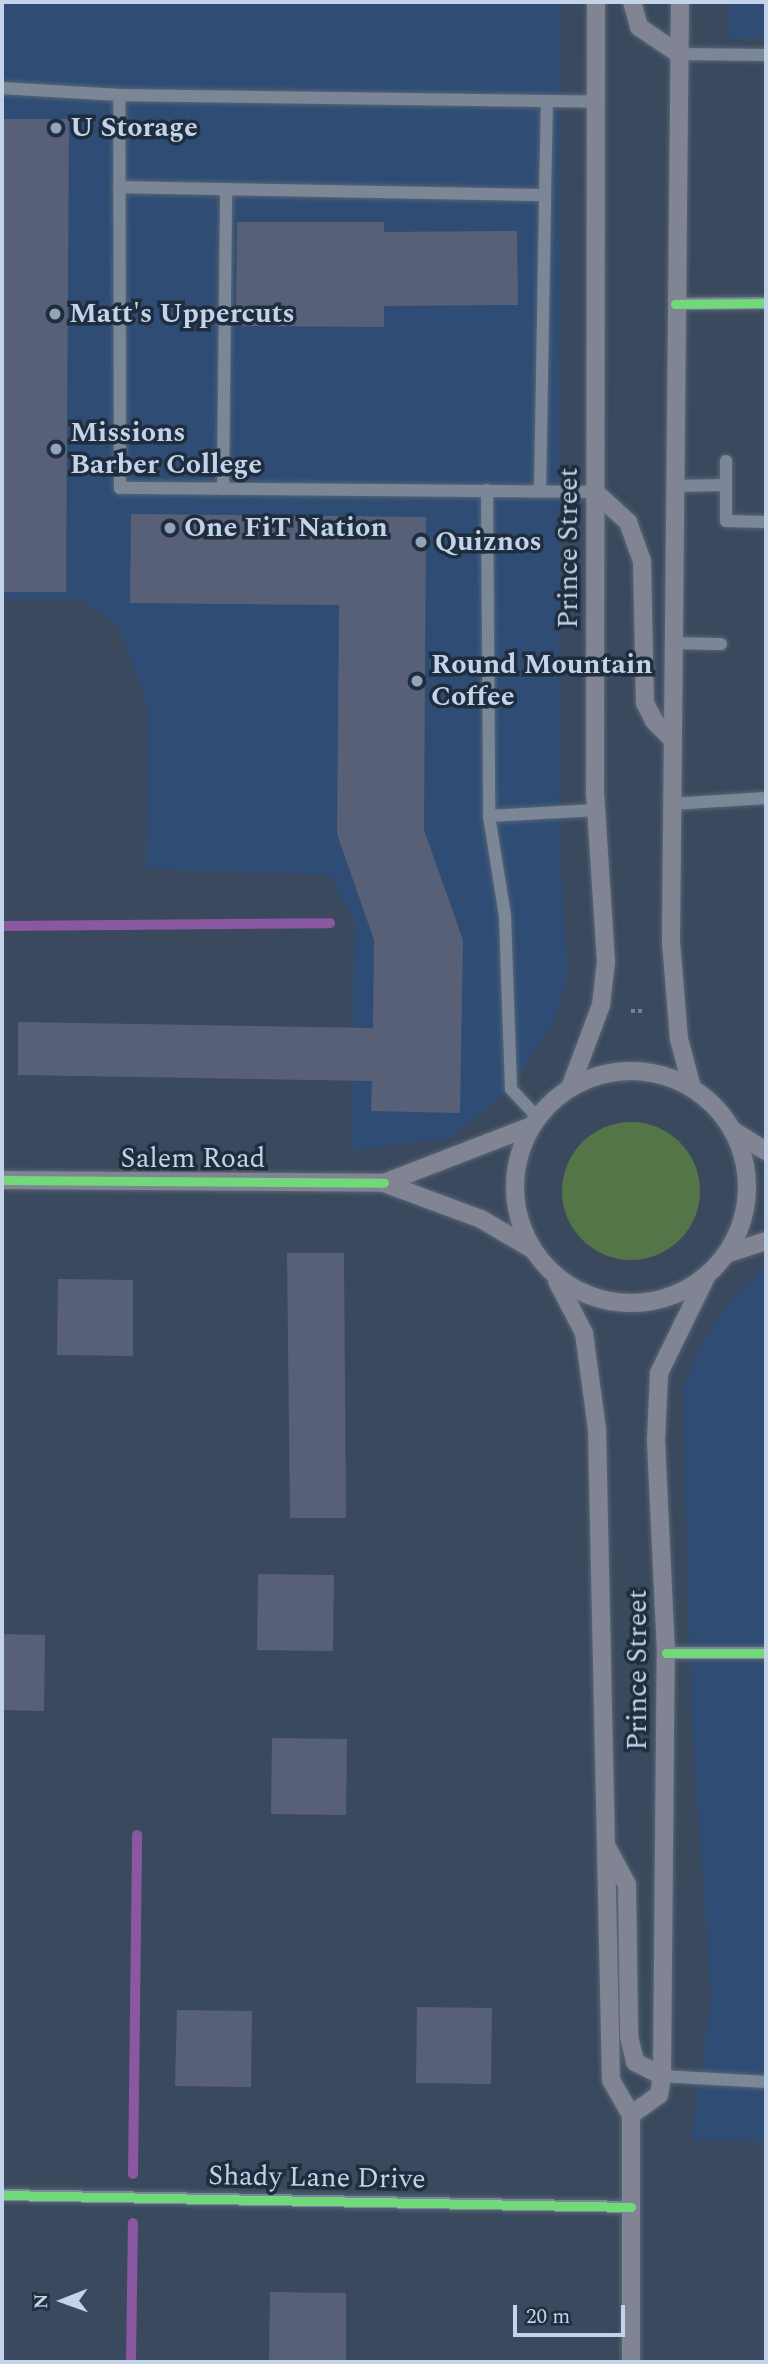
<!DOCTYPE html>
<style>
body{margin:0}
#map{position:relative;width:768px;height:2364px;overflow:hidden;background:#3a495d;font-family:Spectral,serif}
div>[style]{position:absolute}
.built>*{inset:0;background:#2f4d74}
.green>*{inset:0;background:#537547}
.round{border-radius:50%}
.stream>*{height:10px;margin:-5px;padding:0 5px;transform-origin:5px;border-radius:5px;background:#8a58a1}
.building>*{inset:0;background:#586078}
.path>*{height:4.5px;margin-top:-2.25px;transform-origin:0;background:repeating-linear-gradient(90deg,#768190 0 3.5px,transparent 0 7px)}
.roads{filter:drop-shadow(0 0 2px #586677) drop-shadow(0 0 2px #586677)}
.minor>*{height:12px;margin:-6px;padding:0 6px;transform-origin:6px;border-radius:6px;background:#7b8797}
.major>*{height:18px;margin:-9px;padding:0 9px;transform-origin:9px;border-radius:9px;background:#818493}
.major>.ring{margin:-9px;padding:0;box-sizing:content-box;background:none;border:18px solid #818493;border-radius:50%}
.cycleway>*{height:9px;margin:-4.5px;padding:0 4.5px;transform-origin:4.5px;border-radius:4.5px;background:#71d979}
.dots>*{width:19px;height:19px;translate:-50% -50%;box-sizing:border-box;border:4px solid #202d3e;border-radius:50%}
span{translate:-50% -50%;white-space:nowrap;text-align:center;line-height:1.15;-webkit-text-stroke:7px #202d3e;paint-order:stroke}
.poi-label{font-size:28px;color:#c3d4ea;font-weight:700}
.left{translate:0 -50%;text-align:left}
.street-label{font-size:28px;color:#c3d4ea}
.frame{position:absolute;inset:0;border:4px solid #c3d4ea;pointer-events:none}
.north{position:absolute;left:28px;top:2266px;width:70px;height:70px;-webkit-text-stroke:5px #202d3e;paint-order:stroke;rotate:269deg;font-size:19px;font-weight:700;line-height:28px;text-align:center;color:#c3d4ea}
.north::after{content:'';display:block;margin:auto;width:24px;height:32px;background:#c3d4ea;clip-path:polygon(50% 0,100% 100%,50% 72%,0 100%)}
.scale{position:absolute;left:513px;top:2305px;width:112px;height:32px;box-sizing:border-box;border:4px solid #c3d4ea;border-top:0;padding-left:9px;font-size:21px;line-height:24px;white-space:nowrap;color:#c3d4ea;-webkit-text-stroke:5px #202d3e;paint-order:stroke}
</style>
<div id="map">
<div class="built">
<div style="clip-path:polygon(2px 2px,560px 2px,559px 839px,568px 976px,555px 1019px,511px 1089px,450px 1138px,352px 1151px,354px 921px,330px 875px,146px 869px,147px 703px,117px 623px,80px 600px,2px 599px)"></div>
<div style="clip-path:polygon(729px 2px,766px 2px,766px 38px,729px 38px)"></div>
<div style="clip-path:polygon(766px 1265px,766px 2142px,691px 2141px,711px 1998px,691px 1704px,683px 1391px,702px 1342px,735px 1296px)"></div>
</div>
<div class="green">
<div class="round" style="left:562px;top:1122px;width:138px;height:138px"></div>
</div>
<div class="stream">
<div style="left:2px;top:926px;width:328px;rotate:-0.5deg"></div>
<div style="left:133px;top:2174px;width:339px;rotate:-89.3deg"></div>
<div style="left:131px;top:2362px;width:139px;rotate:-89.2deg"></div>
</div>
<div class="building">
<div style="clip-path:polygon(2px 119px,69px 119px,66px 592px,2px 592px)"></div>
<div style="clip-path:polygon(237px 222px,384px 222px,384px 232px,517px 231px,518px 305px,384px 306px,384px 327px,236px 326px)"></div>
<div style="clip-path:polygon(131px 514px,426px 517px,424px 830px,463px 940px,460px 1113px,371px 1111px,372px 1081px,18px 1075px,18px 1022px,373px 1028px,374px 940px,337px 834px,339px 605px,130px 603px)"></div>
<div style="clip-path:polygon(287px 1253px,344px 1253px,346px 1518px,290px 1518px)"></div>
<div style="clip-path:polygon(58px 1279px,133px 1280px,133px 1356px,57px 1355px)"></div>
<div style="clip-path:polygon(258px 1574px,334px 1575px,333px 1651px,257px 1650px)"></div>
<div style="clip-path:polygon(2px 1634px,45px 1635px,44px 1711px,2px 1710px)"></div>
<div style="clip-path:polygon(272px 1738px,347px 1739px,346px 1815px,271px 1814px)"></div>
<div style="clip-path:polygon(417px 2007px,492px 2008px,491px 2084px,416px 2083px)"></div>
<div style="clip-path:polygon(177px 2010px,252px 2011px,251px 2087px,175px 2086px)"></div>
<div style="clip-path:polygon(270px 2292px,346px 2293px,346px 2362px,269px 2362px)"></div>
</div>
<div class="path">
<div style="left:631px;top:1011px;width:12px"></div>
</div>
<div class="roads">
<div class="minor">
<div style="left:679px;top:54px;width:87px;rotate:0.7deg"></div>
<div style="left:2px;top:88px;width:117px;rotate:3.4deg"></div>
<div style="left:119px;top:187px;width:426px;rotate:1.1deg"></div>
<div style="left:545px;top:195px;width:94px;rotate:-88.8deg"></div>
<div style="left:675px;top:304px;width:91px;rotate:-0.6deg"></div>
<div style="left:726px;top:485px;width:24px;rotate:-90deg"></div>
<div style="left:673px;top:486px;width:53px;rotate:-1.1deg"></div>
<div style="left:726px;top:485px;width:36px;rotate:90deg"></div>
<div style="left:726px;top:521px;width:40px;rotate:1.4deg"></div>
<div style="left:223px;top:489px;width:299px;rotate:-89.4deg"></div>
<div style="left:487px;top:490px;width:326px;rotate:89.6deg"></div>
<div style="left:489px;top:816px;width:107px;rotate:-3.2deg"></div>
<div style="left:540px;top:491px;width:296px;rotate:-89deg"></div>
<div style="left:595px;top:492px;width:475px;rotate:-179.5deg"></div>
<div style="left:120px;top:488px;width:393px;rotate:-90.1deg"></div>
<div style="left:119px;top:95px;width:478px;rotate:0.8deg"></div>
<div style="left:672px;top:643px;width:49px;rotate:1.2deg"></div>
<div style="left:671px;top:804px;width:95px;rotate:-3.6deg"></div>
<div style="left:489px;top:816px;width:101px;rotate:80.9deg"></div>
<div style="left:505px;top:916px;width:173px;rotate:88deg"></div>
<div style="left:511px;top:1089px;width:40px;rotate:47deg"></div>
<div style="left:666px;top:1653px;width:100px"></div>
<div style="left:662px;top:2076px;width:104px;rotate:3.3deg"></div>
<div style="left:2px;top:2195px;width:629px;rotate:1.09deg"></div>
</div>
<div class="major">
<div style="left:632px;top:2px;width:26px;rotate:74deg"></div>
<div style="left:639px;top:27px;width:48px;rotate:34deg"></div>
<div style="left:680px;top:2px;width:940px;rotate:90.55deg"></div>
<div style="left:671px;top:942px;width:97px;rotate:85.3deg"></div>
<div style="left:679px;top:1039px;width:51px;rotate:75.1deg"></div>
<div style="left:595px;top:492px;width:45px;rotate:42.3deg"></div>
<div style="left:628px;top:522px;width:41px;rotate:70.3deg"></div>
<div style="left:642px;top:561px;width:142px;rotate:88.8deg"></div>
<div style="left:645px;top:703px;width:20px;rotate:63deg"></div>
<div style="left:654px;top:721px;width:25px;rotate:45deg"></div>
<div class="ring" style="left:515px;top:1071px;width:214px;height:214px"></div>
<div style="left:570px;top:1088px;width:89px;rotate:-69.5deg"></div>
<div style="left:601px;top:1005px;width:43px;rotate:-83.4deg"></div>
<div style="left:606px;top:962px;width:168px;rotate:-93.7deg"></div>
<div style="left:595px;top:794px;width:792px;rotate:-89.93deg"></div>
<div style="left:732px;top:1130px;width:40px;rotate:32deg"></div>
<div style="left:2px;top:1180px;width:382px;rotate:0.4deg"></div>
<div style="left:384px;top:1183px;width:159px;rotate:-21.1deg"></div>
<div style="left:384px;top:1183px;width:103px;rotate:20.4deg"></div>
<div style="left:481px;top:1219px;width:57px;rotate:30.6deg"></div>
<div style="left:726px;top:1254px;width:42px;rotate:-18deg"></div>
<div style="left:557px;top:1281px;width:59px;rotate:62.6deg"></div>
<div style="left:584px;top:1333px;width:97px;rotate:82.3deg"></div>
<div style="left:597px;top:1429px;width:651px;rotate:88.77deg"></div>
<div style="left:611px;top:2080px;width:40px;rotate:60.3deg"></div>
<div style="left:631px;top:2115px;width:247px;rotate:90deg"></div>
<div style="left:608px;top:1849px;width:40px;rotate:62deg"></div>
<div style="left:627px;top:1884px;width:152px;rotate:89.2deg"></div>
<div style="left:629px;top:2036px;width:27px;rotate:77deg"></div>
<div style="left:635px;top:2062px;width:30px;rotate:27deg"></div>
<div style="left:631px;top:2115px;width:34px;rotate:-36deg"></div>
<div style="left:659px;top:2095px;width:19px;rotate:-81deg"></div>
<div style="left:662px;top:2076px;width:423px;rotate:-89.5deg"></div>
<div style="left:666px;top:1653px;width:213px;rotate:-92.7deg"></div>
<div style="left:656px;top:1440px;width:67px;rotate:-87.4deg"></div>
<div style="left:659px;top:1373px;width:109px;rotate:-63.9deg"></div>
</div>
</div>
<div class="cycleway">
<div style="left:675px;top:304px;width:91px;rotate:-0.6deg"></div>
<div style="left:2px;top:1180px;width:382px;rotate:0.4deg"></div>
<div style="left:666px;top:1653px;width:100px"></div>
<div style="left:2px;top:2195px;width:629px;rotate:1.09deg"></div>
</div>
<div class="dots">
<div style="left:56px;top:128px;background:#93a3b9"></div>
<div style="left:55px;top:314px;background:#93a3b9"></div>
<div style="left:56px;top:449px;background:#93a3b9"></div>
<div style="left:170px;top:528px;background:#93a3b9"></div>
<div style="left:421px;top:542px;background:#93a3b9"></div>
<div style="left:417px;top:681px;background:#93a3b9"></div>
</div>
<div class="poi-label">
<span class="left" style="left:70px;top:128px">U Storage</span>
<span class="left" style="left:69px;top:314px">Matt's Uppercuts</span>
<span class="left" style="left:70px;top:449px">Missions<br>Barber College</span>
<span class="left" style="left:184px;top:528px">One FiT Nation</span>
<span class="left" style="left:435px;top:542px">Quiznos</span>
<span class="left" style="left:431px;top:681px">Round Mountain<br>Coffee</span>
</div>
<div class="street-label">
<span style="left:569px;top:548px;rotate:-90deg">Prince Street</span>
<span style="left:193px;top:1159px">Salem Road</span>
<span style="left:638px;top:1670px;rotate:-90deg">Prince Street</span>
<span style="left:317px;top:2178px;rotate:1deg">Shady Lane Drive</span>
</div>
<div class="frame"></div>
<div class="north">N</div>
<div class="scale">20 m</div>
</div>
